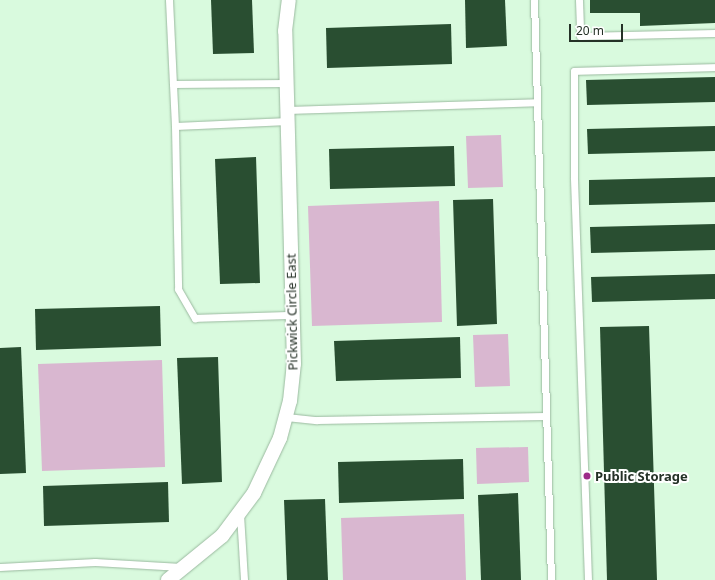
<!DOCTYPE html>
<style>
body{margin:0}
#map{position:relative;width:715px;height:580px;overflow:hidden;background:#d9fade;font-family:"Noto Sans",sans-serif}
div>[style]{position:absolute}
.green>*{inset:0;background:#d9b7d0}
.building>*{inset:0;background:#294e31}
.roads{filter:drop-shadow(0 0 1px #9ab99f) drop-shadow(0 0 1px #9ab99f)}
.service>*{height:7px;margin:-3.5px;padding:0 3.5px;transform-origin:3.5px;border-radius:3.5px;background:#fff}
.minor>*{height:14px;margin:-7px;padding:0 7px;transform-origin:7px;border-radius:7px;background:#fff}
.dots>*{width:11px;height:11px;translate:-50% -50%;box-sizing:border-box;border:2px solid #fff;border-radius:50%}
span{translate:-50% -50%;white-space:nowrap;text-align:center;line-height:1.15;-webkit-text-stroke:4px #fff;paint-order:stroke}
.street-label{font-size:13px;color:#253127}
.poi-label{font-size:13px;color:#253127;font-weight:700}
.left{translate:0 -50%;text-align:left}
.scale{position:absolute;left:569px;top:24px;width:54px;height:18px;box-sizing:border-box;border:2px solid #253127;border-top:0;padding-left:5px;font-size:12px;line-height:14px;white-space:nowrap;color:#253127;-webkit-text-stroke:3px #fff;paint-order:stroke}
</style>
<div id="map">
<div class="green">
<div style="clip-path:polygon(501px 135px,503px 187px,468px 188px,466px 136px)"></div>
<div style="clip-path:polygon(439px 201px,442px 322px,312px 326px,308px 206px)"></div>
<div style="clip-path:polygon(508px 334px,510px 386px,475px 387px,473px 335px)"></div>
<div style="clip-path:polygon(162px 360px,165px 467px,42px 471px,38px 364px)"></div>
<div style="clip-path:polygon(528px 447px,529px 482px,477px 484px,476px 448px)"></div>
<div style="clip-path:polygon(464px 514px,466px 580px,343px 580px,341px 518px)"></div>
</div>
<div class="building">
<div style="clip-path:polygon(211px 0,252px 0,254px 53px,213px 54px)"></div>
<div style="clip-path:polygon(465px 0,505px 0,507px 46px,466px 48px)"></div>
<div style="clip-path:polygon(590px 0,715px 0,715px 23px,640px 26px,640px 13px,590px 13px)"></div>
<div style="clip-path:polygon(451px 24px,452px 64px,327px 68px,326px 28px)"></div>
<div style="clip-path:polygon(715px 77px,715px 102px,587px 105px,586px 80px)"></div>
<div style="clip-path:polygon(715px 126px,715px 151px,588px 154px,587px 129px)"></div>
<div style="clip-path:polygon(454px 146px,455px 186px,330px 189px,329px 149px)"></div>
<div style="clip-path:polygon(256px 157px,260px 283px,220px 284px,215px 159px)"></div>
<div style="clip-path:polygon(715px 177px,715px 202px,589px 205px,589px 180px)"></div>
<div style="clip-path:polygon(493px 199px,497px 324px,457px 326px,453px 200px)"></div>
<div style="clip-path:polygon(715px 224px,715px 250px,591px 253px,590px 227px)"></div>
<div style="clip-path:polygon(715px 274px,715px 299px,592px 302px,591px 277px)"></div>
<div style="clip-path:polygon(160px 306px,161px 346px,36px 350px,35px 309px)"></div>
<div style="clip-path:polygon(649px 326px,657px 580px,607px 580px,600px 327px)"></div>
<div style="clip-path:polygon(460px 337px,461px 378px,336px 381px,334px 341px)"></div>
<div style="clip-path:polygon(21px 347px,26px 473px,0 474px,0 348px)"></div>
<div style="clip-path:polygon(218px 357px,222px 482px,182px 484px,177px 358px)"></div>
<div style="clip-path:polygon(463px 459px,464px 499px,339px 503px,338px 462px)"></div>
<div style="clip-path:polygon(168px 482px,169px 522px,44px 526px,43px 486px)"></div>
<div style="clip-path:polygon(518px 493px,521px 580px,481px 580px,478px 495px)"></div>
<div style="clip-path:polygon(325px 499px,328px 580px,287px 580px,284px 500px)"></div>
</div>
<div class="roads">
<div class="service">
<div style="left:169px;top:0;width:84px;rotate:87.3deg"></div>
<div style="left:173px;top:84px;width:113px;rotate:-0.5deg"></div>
<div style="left:534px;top:0;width:580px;rotate:88.32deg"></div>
<div style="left:579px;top:0;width:36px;rotate:88deg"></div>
<div style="left:580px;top:36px;width:135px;rotate:-1.3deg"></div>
<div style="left:173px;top:84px;width:42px;rotate:87.3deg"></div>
<div style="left:287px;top:110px;width:250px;rotate:-1.8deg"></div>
<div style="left:288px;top:121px;width:113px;rotate:177.5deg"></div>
<div style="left:175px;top:126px;width:163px;rotate:88.9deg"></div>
<div style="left:178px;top:289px;width:34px;rotate:60deg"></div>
<div style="left:195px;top:318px;width:97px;rotate:-1.8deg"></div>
<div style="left:286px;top:417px;width:31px;rotate:6deg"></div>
<div style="left:317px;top:420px;width:229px;rotate:-1deg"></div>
<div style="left:240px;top:514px;width:66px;rotate:86.5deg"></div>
<div style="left:0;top:567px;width:95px;rotate:-3deg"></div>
<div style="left:95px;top:562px;width:86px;rotate:3.3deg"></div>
<div style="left:588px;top:580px;width:403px;rotate:-92deg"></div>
<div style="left:574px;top:177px;width:106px;rotate:-90deg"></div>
<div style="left:574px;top:71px;width:141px;rotate:-1.6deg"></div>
</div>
<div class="minor">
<div style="left:168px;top:580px;width:70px;rotate:-39.2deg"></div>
<div style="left:222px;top:536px;width:54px;rotate:-53.3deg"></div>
<div style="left:254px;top:493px;width:61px;rotate:-64.7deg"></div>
<div style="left:280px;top:438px;width:38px;rotate:-75deg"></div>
<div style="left:290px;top:401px;width:37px;rotate:-84deg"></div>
<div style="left:294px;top:364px;width:333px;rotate:-91.5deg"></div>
<div style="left:285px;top:31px;width:31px;rotate:-83deg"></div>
</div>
</div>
<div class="dots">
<div style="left:587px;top:476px;background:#9d2c89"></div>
</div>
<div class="street-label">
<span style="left:292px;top:312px;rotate:-91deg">Pickwick Circle East</span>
</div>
<div class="poi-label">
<span class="left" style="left:595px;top:476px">Public Storage</span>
</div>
<div class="scale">20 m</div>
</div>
